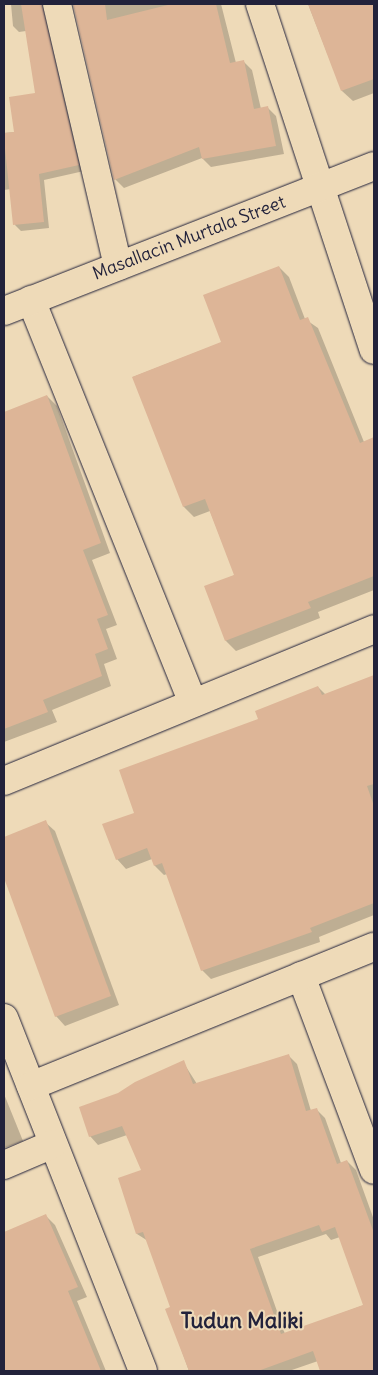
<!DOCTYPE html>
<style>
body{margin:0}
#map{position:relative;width:378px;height:1375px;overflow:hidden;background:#eedab8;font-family:Delius,sans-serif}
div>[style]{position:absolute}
.shadow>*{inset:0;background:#0003}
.building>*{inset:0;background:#ddb597}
.roads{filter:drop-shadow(0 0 1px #22223b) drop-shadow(0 0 1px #22223b)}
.minor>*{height:28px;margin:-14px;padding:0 14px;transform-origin:14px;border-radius:14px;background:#eedab8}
.tertiary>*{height:28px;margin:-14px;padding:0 14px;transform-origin:14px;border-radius:14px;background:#eedab8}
span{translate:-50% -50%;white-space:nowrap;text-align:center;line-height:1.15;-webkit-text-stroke:4px #eedab8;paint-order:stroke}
.street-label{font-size:18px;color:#22223b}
.district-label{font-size:22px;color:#22223b;font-weight:700}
.frame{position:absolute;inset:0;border:5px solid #22223b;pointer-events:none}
</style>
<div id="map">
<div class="shadow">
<div style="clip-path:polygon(11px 4px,47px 4px,84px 171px,44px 180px,49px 228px,21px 231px,15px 225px,11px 189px,4px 190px,4px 133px,15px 132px,36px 94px,26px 31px,19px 32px,13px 26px)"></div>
<div style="clip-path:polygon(74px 4px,221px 4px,236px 63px,243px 61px,252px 70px,261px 109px,267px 107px,276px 116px,284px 154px,211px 167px,202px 158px,124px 188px,115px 179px)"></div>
<div style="clip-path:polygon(308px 4px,374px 4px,374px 93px,353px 101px,342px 91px)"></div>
<div style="clip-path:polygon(279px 267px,289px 277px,305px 319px,318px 328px,364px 442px,371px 440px,374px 443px,374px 590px,318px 612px,320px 618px,236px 651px,226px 641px,206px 587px,235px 575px,210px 511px,194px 517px,184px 507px,133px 377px,223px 342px)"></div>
<div style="clip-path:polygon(47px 396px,57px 406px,110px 553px,92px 560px,117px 625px,106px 629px,117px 659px,104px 664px,111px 686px,52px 710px,57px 722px,4px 742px,4px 413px)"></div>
<div style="clip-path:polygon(371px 678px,374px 681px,374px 915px,319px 937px,320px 942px,211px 979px,202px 970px,167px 874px,164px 875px,155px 866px,152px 859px,126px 869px,117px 859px,136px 813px,260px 719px,318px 687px,326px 695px)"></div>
<div style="clip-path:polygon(45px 822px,55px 831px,119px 1005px,65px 1026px,56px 1016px,4px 876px,4px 838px)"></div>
<div style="clip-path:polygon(evenodd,288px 1055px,297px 1064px,311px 1111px,316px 1109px,325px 1118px,341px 1163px,347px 1161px,356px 1170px,374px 1220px,374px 1371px,321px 1371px,318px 1361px,289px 1371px,189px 1371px,167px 1310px,172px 1308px,148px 1241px,137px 1234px,143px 1171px,127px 1135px,98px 1145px,90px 1136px,119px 1094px,183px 1062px,197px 1084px,288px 1055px,326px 1234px,331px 1240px,340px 1237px,364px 1305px,285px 1334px,258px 1257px,326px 1234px)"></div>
<div style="clip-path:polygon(4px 1094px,23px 1141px,4px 1148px)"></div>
<div style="clip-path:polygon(45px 1215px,55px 1225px,87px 1297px,77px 1301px,106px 1371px,4px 1371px,4px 1234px)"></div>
</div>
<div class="building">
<div style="clip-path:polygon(21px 4px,42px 4px,79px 165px,39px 174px,44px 222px,13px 225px,4px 139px,4px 133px,14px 132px,9px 97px,35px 93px)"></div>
<div style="clip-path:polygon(73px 4px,105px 4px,107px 20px,172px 4px,216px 4px,230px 63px,244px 60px,254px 109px,268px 106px,276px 146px,202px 159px,199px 147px,114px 180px)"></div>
<div style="clip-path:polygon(308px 4px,374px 4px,374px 79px,341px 91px)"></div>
<div style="clip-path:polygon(279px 266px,300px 320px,308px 317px,360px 443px,374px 437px,374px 576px,308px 602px,311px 608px,225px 641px,204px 586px,234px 575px,205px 499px,183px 507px,132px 377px,221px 342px,203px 295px)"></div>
<div style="clip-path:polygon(47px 395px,101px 543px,83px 550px,108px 615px,97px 619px,108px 649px,95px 654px,102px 676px,43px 700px,48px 712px,4px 729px,4px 412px)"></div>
<div style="clip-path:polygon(374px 675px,374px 784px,367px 786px,374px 806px,374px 903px,310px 928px,312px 932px,201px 971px,162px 863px,154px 866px,147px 848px,116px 860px,102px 824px,134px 813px,119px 770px,258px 719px,255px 711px,318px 686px,322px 695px)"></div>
<div style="clip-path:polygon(46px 820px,111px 996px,55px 1017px,4px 878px,4px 837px)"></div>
<div style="clip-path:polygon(evenodd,289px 1054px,306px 1111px,317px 1108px,337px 1164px,347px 1160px,374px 1233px,374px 1371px,320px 1371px,313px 1351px,258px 1371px,189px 1371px,165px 1309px,170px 1307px,143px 1232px,136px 1234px,118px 1178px,141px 1170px,122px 1126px,89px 1137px,79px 1107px,118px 1093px,135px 1082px,184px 1060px,193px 1084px,289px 1054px,319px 1225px,322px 1232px,335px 1227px,363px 1305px,281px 1334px,250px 1249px,319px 1225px)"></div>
<div style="clip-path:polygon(46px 1214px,78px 1287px,68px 1291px,101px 1371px,4px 1371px,4px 1232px)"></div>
</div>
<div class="roads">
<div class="minor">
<div style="left:57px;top:4px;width:269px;rotate:76.9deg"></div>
<div style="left:260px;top:4px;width:364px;rotate:71.8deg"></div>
<div style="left:31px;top:300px;width:434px;rotate:68.1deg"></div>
<div style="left:4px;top:781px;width:400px;rotate:-22.3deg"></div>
<div style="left:301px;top:976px;width:207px;rotate:69.4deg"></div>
<div style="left:4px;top:1018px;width:379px;rotate:68.5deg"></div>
<div style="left:31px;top:1086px;width:370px;rotate:-22.1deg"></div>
<div style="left:4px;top:1165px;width:53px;rotate:-23.2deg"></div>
</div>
<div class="tertiary">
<div style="left:4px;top:311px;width:397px;rotate:-21.4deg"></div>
</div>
</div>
<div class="street-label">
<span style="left:189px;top:238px;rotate:-21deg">Masallacin Murtala Street</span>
</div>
<div class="district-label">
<span style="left:242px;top:1321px">Tudun Maliki</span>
</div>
<div class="frame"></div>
</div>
